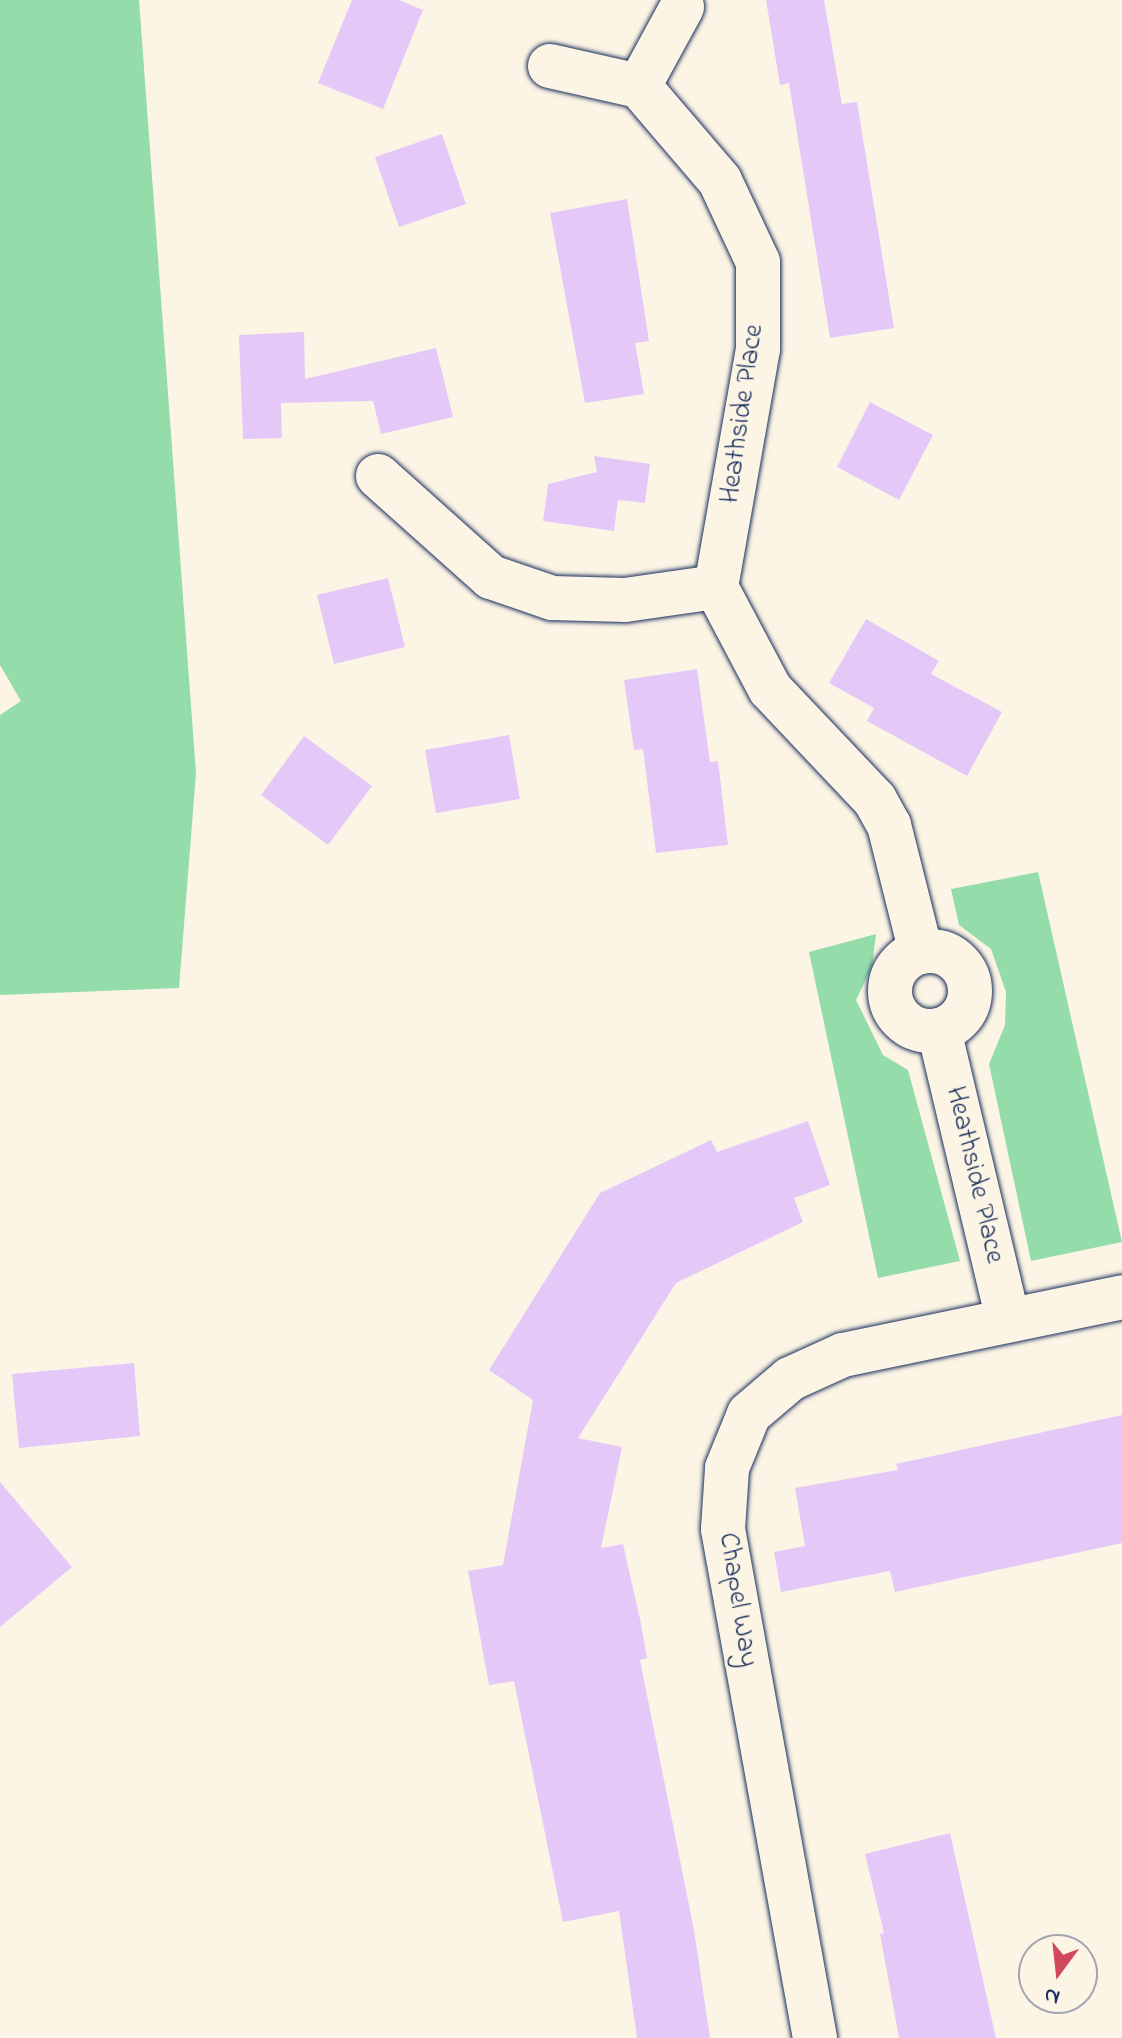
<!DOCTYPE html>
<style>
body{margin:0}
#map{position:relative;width:1122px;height:2038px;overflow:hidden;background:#fcf5e5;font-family:"Indie Flower",sans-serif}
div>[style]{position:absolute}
.green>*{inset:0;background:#94dcaa}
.building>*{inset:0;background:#e4c9f8}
.roads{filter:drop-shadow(0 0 2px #1b2f5e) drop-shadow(0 0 2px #1b2f5e)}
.street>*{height:44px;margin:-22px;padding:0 22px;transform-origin:22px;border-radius:22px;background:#fcf5e5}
.street>.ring{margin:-22px;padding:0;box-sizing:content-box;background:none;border:44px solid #fcf5e5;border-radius:50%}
span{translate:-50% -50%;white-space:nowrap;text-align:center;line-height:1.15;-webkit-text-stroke:6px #fcf5e5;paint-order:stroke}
.street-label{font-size:28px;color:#1b2f5e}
.north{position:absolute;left:1018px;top:1934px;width:80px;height:80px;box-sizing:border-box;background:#fcf5e5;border:2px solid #a2a6af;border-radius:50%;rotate:195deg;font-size:22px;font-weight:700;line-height:32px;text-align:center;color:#1b2f5e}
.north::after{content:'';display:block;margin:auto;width:28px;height:36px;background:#d1495b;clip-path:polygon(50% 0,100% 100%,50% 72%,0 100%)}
</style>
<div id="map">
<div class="green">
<div style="clip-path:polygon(0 0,139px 0,196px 773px,179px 988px,0 995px,0 715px,21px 701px,0 665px)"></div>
<div style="clip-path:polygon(1038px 872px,1122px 1242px,1031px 1261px,989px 1064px,1005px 1025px,1006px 992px,991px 949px,959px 925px,951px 889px)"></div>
<div style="clip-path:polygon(876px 934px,872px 967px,856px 1000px,883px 1055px,908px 1070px,960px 1261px,878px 1278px,809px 952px)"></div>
</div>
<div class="building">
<div style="clip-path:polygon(352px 0,399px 0,423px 10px,383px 109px,318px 83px)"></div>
<div style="clip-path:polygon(766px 0,824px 0,842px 104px,857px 102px,894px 328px,830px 338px,789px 83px,780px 85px)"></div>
<div style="clip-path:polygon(442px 134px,466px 204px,399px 227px,375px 157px)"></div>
<div style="clip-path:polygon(627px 199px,649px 341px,635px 343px,644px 394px,585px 403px,550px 213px)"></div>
<div style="clip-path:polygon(304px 332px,305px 379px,436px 348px,453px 417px,381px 434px,373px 401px,281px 403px,282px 438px,243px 439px,239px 335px)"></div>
<div style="clip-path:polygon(870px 402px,933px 435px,899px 500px,837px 467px)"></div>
<div style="clip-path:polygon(594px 456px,650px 464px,645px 503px,618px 500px,614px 531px,543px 521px,548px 484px,597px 472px)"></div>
<div style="clip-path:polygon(388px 578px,405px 647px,334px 664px,317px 595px)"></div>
<div style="clip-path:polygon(866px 619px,939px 661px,931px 674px,1002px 712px,967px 776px,867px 721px,874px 708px,829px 683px)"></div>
<div style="clip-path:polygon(697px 669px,710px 762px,718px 761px,728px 845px,656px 853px,643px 749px,634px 750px,624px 680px)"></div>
<div style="clip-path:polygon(509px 735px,520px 799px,436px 813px,425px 750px)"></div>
<div style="clip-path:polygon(304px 736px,372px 786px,328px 845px,261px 795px)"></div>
<div style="clip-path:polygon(808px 1121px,830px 1185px,794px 1198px,803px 1222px,676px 1283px,578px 1438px,622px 1447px,601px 1548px,623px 1544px,640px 1619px,647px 1658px,640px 1660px,694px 1930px,710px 2038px,637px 2038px,619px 1911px,563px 1922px,514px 1681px,489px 1685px,468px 1571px,503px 1565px,533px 1400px,489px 1370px,600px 1193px,711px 1140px,717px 1152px)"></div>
<div style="clip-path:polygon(134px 1363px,140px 1436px,19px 1448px,12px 1374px)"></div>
<div style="clip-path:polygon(1122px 1415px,1122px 1543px,895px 1592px,890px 1571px,781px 1592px,774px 1552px,805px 1546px,795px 1488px,898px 1470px,896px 1464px)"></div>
<div style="clip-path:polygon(0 1482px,72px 1567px,0 1627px)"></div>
<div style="clip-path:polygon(950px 1833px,996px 2038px,899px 2038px,880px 1934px,884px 1933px,865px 1854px)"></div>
</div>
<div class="roads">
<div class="street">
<div style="left:550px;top:66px;width:91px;rotate:12.7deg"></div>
<div style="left:639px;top:86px;width:125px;rotate:49.5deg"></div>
<div style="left:720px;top:181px;width:89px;rotate:64.9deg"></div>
<div style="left:758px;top:262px;width:87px;rotate:90deg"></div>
<div style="left:758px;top:349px;width:242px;rotate:100deg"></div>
<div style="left:716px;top:587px;width:115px;rotate:62.1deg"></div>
<div style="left:770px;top:689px;width:153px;rotate:46.6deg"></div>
<div style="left:875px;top:800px;width:29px;rotate:61deg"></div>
<div style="left:889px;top:825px;width:131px;rotate:75.9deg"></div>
<div style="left:639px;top:86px;width:90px;rotate:-61.4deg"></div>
<div style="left:378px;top:476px;width:152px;rotate:41.8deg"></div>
<div style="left:491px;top:577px;width:65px;rotate:19deg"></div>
<div style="left:552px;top:598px;width:73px;rotate:1.6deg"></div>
<div style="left:625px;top:600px;width:92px;rotate:-8.1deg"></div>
<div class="ring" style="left:890px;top:951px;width:36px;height:36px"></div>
<div style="left:939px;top:1030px;width:298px;rotate:76.6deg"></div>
<div style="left:815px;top:2038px;width:517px;rotate:-100.25deg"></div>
<div style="left:723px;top:1529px;width:61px;rotate:-86.2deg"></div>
<div style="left:727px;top:1468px;width:58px;rotate:-67.8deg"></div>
<div style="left:749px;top:1414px;width:54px;rotate:-40.5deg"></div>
<div style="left:790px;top:1379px;width:58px;rotate:-24.4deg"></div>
<div style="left:843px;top:1355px;width:285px;rotate:-11.7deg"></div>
</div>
</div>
<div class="street-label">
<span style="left:743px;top:414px;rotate:-82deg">Heathside Place</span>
<span style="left:974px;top:1175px;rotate:77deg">Heathside Place</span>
<span style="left:737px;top:1600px;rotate:81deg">Chapel Way</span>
</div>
<div class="north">N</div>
</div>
